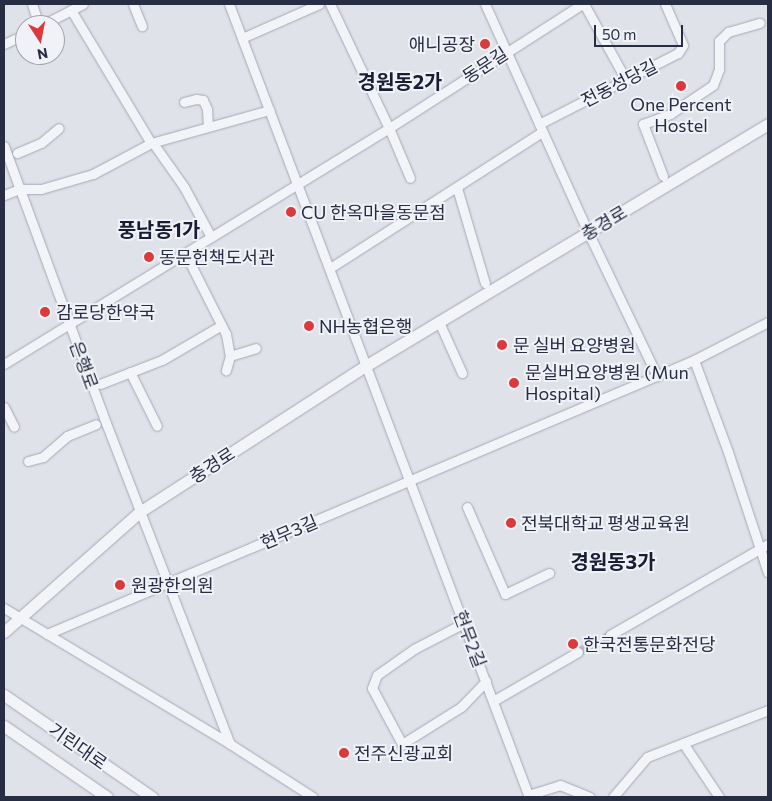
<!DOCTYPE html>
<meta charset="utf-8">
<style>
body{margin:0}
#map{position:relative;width:772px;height:801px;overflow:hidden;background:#e0e2ea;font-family:Commissioner,"Noto Sans KR",sans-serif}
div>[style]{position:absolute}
.minor-tunnel>*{height:9px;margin-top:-4.5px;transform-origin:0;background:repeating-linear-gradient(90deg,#bbbec9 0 9px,transparent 0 13.5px)}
.roads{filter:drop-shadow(0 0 1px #a5a8b5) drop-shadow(0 0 1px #a5a8b5)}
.minor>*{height:9px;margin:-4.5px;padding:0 4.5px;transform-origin:4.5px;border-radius:4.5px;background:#f3f4f8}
.tertiary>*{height:11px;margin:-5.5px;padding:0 5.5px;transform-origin:5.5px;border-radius:5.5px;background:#f3f4f8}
.dots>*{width:14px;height:14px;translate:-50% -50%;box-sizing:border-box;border:2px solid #f0f2f7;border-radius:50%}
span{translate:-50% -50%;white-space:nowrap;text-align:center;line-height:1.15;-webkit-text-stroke:4px #f0f2f7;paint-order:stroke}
.poi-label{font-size:18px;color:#272d43}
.right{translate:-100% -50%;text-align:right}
.left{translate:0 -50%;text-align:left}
.street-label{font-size:18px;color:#272d43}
.quarter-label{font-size:20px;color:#191e34;font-weight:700}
.frame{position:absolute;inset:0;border:5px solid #272d43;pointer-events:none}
.north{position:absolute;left:15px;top:15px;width:50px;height:50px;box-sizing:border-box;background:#f0f2f7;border:1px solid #a0a3af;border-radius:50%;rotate:169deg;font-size:14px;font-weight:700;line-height:20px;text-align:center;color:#272d43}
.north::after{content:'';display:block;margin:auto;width:18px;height:22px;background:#da3a3b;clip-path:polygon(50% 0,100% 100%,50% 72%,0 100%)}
.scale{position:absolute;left:594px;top:25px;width:89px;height:22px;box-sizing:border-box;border:2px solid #272d43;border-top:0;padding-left:6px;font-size:15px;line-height:18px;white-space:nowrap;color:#272d43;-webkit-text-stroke:4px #f0f2f7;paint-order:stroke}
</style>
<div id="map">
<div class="minor-tunnel">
<div style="left:578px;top:652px;width:36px;rotate:-28deg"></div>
</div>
<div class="roads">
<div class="minor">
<div style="left:32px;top:4px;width:22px;rotate:72deg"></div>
<div style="left:133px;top:4px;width:24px;rotate:68deg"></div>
<div style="left:229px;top:4px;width:848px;rotate:69.28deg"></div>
<div style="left:330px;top:4px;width:137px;rotate:64.6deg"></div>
<div style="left:389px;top:128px;width:54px;rotate:67.2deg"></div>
<div style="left:485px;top:4px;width:250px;rotate:65.7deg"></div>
<div style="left:588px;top:232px;width:160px;rotate:64.4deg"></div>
<div style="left:584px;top:4px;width:87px;rotate:61.1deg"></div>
<div style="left:71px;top:10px;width:155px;rotate:59deg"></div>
<div style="left:42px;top:25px;width:46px;rotate:-27.1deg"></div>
<div style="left:242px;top:38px;width:84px;rotate:-23.8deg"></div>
<div style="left:4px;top:44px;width:23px;rotate:-25deg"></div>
<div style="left:184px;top:102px;width:12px;rotate:-14deg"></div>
<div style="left:196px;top:99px;width:7px;rotate:8deg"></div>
<div style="left:203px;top:100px;width:10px;rotate:66deg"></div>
<div style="left:207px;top:109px;width:17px;rotate:87deg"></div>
<div style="left:539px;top:124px;width:156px;rotate:-27.1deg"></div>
<div style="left:678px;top:53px;width:9px;rotate:-58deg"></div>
<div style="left:683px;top:45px;width:45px;rotate:-113.7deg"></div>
<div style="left:153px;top:143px;width:54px;rotate:54.8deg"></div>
<div style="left:184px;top:187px;width:57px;rotate:61.6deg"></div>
<div style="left:4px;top:146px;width:295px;rotate:69.8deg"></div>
<div style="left:106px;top:423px;width:344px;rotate:68.9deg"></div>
<div style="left:17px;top:153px;width:26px;rotate:-23deg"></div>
<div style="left:41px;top:143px;width:23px;rotate:-40deg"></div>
<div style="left:663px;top:176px;width:56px;rotate:-111deg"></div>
<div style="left:643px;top:124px;width:29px;rotate:-20deg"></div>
<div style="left:670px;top:114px;width:52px;rotate:-34deg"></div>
<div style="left:713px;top:85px;width:17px;rotate:-69deg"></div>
<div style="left:719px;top:69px;width:28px;rotate:-90deg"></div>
<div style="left:719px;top:41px;width:13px;rotate:-45deg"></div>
<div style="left:728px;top:32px;width:33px;rotate:-16deg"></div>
<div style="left:457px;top:188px;width:99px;rotate:73.6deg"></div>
<div style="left:4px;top:195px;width:17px;rotate:-21deg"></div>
<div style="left:20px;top:189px;width:21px"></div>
<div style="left:41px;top:189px;width:54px;rotate:-16.1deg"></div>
<div style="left:93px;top:174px;width:66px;rotate:-28.1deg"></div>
<div style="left:151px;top:143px;width:123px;rotate:-15.6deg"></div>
<div style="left:185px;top:253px;width:91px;rotate:63.2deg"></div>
<div style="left:226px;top:334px;width:22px;rotate:80deg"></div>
<div style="left:230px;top:356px;width:15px;rotate:106deg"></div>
<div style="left:330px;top:268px;width:252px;rotate:-32.7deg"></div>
<div style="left:439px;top:322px;width:56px;rotate:65.7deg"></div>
<div style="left:230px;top:356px;width:27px;rotate:-17deg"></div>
<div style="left:694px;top:360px;width:98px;rotate:69.7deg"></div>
<div style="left:728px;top:452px;width:127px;rotate:71.7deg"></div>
<div style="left:4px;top:364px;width:452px;rotate:-31.5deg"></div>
<div style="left:389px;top:128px;width:229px;rotate:-32.7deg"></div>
<div style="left:130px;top:372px;width:60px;rotate:63.4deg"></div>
<div style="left:100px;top:384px;width:66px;rotate:-21.2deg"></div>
<div style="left:162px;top:360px;width:69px;rotate:-30.3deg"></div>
<div style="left:4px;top:407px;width:22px;rotate:63deg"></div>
<div style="left:28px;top:461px;width:16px;rotate:-15deg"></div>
<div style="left:43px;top:457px;width:32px;rotate:-41deg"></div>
<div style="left:67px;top:436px;width:31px;rotate:-22deg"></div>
<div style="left:467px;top:507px;width:95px;rotate:66.4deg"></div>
<div style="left:505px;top:594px;width:49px;rotate:-25.5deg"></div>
<div style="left:4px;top:608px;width:264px;rotate:31deg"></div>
<div style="left:230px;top:744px;width:98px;rotate:32.6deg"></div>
<div style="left:464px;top:623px;width:56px;rotate:152.5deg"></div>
<div style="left:414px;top:649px;width:45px;rotate:144.9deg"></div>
<div style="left:377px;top:675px;width:14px;rotate:111deg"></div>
<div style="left:372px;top:688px;width:64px;rotate:61.8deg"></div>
<div style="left:402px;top:744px;width:70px;rotate:-32.1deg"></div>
<div style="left:461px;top:707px;width:36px;rotate:-46deg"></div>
<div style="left:47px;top:634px;width:703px;rotate:-22.95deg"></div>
<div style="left:694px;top:360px;width:83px;rotate:-27.2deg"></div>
<div style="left:610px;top:635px;width:182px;rotate:-29.9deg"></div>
<div style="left:493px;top:701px;width:98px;rotate:-30deg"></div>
<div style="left:683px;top:743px;width:65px;rotate:56.3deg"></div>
<div style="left:528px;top:795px;width:34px;rotate:-17deg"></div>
<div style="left:560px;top:785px;width:32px;rotate:22deg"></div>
<div style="left:613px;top:797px;width:52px;rotate:-49.6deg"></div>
<div style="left:647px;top:757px;width:130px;rotate:-21.2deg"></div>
</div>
<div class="tertiary">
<div style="left:4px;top:632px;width:183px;rotate:-41.5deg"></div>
<div style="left:141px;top:511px;width:269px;rotate:-32.9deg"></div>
<div style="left:367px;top:365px;width:468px;rotate:-31deg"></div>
<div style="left:4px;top:695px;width:180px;rotate:34.6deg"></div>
<div style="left:4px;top:726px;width:125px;rotate:34.6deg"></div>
</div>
</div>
<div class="dots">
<div style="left:485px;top:44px;background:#da3a3b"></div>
<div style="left:681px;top:86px;background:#da3a3b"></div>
<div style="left:291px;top:212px;background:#da3a3b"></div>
<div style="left:149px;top:257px;background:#da3a3b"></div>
<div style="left:45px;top:312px;background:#da3a3b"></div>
<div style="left:309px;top:326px;background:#da3a3b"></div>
<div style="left:502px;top:345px;background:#da3a3b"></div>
<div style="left:514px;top:383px;background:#da3a3b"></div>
<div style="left:511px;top:523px;background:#da3a3b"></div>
<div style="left:120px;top:585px;background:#da3a3b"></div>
<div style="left:573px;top:644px;background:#da3a3b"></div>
<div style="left:344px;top:753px;background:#da3a3b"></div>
</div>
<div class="poi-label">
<span class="right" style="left:475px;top:44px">애니공장</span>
<span style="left:681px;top:115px">One Percent<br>Hostel</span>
<span class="left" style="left:301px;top:212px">CU 한옥마을동문점</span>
<span class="left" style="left:159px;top:257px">동문헌책도서관</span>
<span class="left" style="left:56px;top:312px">감로당한약국</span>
<span class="left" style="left:319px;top:326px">NH농협은행</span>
<span class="left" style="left:513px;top:345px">문 실버 요양병원</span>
<span class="left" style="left:525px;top:383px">문실버요양병원 (Mun<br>Hospital)</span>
<span class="left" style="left:521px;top:523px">전북대학교 평생교육원</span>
<span class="left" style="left:131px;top:585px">원광한의원</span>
<span class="left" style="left:583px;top:644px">한국전통문화전당</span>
<span class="left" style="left:354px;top:753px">전주신광교회</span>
</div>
<div class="street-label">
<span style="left:485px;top:65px;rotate:-33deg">동문길</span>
<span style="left:619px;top:83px;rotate:-27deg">전동성당길</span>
<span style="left:604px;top:223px;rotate:-31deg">충경로</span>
<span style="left:84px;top:365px;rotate:70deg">은행로</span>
<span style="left:212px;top:465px;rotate:-33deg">충경로</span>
<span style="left:289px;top:532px;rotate:-23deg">현무3길</span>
<span style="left:470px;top:639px;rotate:69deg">현무2길</span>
<span style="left:78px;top:746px;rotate:35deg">기린대로</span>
</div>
<div class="quarter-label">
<span style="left:400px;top:81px">경원동2가</span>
<span style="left:159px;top:229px">풍남동1가</span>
<span style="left:613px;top:561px">경원동3가</span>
</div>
<div class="frame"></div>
<div class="north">N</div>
<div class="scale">50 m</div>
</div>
